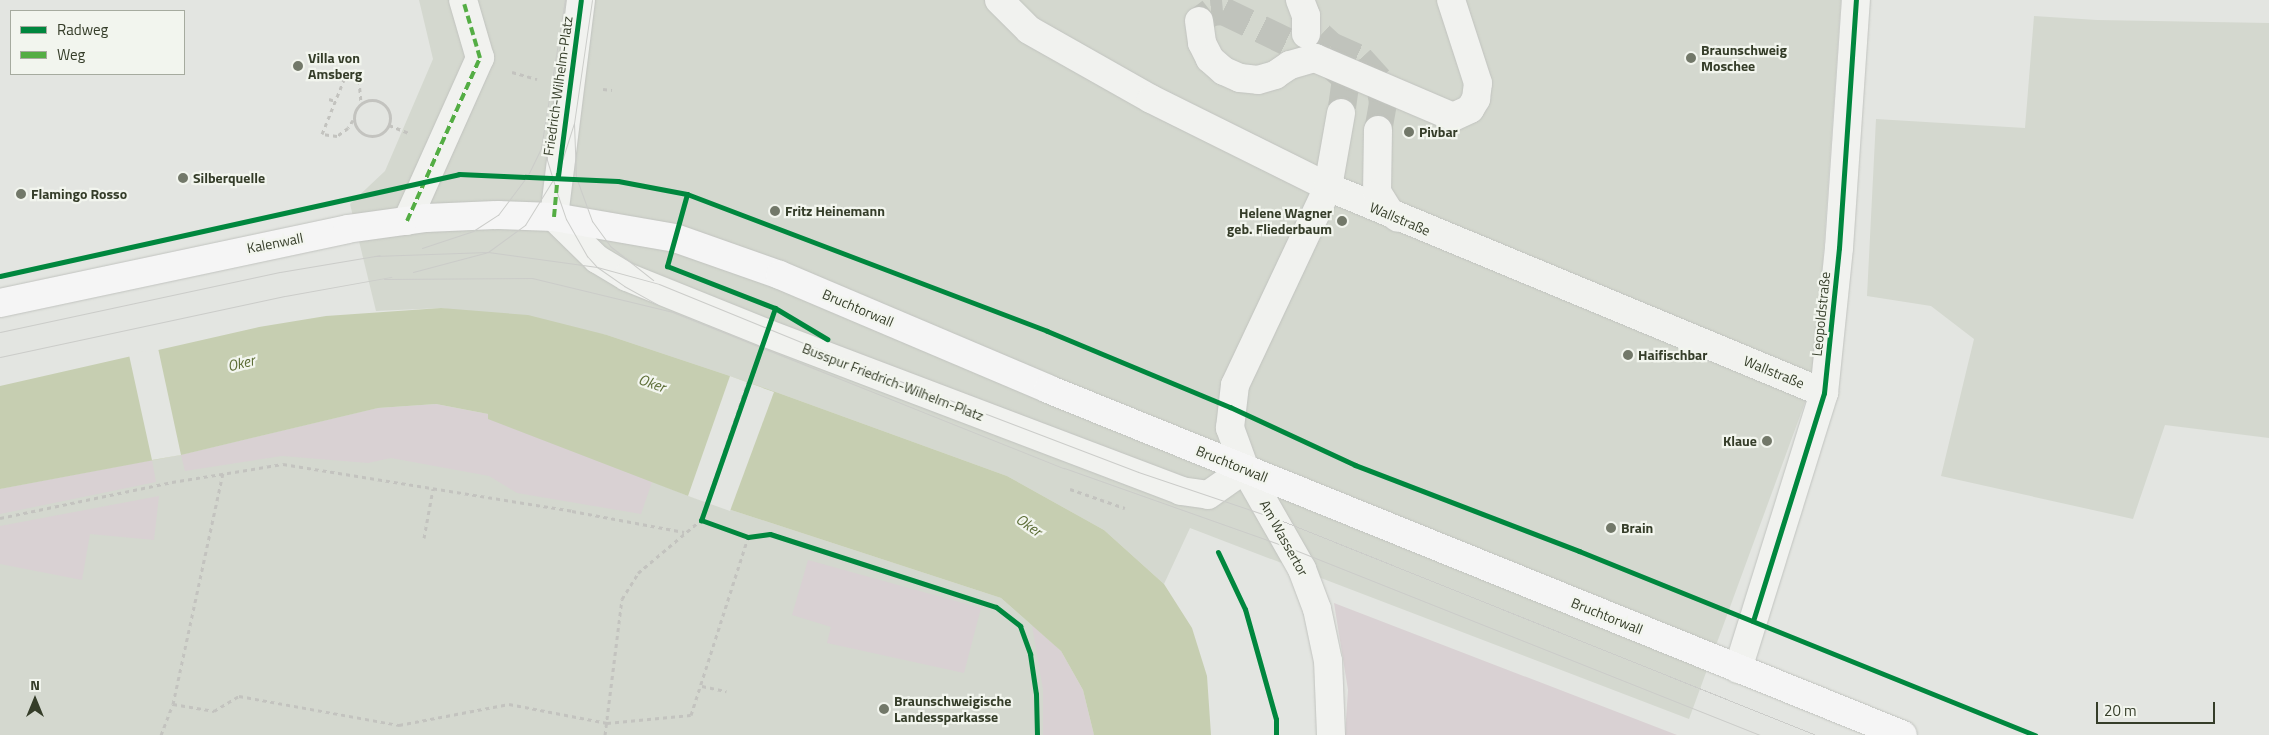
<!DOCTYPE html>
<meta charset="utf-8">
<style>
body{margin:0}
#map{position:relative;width:2269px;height:735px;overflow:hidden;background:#e3e5e1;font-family:"Titillium Web",sans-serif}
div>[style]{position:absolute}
.built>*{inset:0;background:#d4d8cf}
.green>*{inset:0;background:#d9d1d3}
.water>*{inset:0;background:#c6ceb1}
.pier>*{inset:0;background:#e3e5e1}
.minor-tunnel>*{height:28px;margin-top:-14px;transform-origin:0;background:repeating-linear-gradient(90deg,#c0c3bc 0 28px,transparent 0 42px)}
.path>*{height:3px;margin-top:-1.5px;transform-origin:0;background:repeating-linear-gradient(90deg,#c3c3bf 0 4px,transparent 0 8px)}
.path>.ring{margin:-1.5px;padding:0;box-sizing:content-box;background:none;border:3px solid #c3c3bf;border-radius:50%}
.roads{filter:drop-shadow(0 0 1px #c1c3bf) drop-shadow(0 0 1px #c1c3bf)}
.minor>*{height:28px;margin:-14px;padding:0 14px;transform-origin:14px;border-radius:14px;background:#f1f2ef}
.major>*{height:28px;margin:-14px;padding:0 14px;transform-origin:14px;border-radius:14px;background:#f5f5f5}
.tram>*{height:1px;margin:-0.5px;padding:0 0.5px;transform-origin:0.5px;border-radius:0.5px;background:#cbccc9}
.quiet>*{height:4px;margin-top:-2px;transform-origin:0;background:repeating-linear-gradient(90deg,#54ad44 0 8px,transparent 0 12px)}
.cycleway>*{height:5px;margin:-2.5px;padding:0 2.5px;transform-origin:2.5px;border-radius:2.5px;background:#00873e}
.dots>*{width:14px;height:14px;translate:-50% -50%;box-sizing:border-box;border:2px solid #f2f5ee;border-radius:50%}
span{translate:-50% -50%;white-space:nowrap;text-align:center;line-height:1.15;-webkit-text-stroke:4.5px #f2f5ee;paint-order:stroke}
.poi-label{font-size:14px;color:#353d29;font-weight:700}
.left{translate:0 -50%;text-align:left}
.right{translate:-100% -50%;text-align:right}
.street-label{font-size:14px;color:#353d29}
.water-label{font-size:15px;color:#5c6d36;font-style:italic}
.legend{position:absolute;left:10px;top:10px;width:175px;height:65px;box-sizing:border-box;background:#f2f5ee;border:1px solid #a6ab9f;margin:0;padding:6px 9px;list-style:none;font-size:15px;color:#353d29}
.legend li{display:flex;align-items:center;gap:10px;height:25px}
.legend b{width:25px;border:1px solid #a6ab9f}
.north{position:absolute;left:10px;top:675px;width:50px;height:50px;-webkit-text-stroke:4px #f2f5ee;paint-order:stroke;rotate:0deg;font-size:14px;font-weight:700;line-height:20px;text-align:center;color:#353d29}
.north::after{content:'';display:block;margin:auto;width:18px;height:22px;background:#353d29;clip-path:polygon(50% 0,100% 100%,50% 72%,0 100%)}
.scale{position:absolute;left:2096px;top:702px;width:119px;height:22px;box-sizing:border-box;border:2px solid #353d29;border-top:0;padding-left:6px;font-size:15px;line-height:18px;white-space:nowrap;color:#353d29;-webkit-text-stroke:4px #f2f5ee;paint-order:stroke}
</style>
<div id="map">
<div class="built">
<div style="clip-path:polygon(419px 0,1841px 0,1815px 375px,1689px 719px,1190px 528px,1164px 584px,1104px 530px,1007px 476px,748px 382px,607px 335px,441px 308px,376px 311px,350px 204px,385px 171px,433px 59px)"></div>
<div style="clip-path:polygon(2034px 16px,2097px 20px,2269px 23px,2269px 438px,2165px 425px,2133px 519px,1941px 476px,1974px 339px,1931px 306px,1867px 296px,1876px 119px,2025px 128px)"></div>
<div style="clip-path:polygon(378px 408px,488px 414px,688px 496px,1001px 598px,1061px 651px,1094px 735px,0 735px,0 489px,181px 455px)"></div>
</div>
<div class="green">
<div style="clip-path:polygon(436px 404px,488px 414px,489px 419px,652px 482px,641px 514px,517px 493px,489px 476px,391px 458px,368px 463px,282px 456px,185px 471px,181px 455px,378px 408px)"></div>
<div style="clip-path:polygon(152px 460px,156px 482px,0 514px,0 489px)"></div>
<div style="clip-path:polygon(159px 496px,154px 540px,90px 534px,82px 580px,0 564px,0 526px)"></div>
<div style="clip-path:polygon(808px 560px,981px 608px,964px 673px,827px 643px,831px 627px,792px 615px)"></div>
<div style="clip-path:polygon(1334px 603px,1677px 735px,1345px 735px,1348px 690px)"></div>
<div style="clip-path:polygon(1032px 625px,1061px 651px,1083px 690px,1094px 735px,1043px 735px,1043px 690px)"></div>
</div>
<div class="water">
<div style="clip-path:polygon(441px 308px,528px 315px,607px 335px,748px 382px,1007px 476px,1104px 530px,1164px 584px,1192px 628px,1207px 676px,1211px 735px,1094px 735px,1083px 690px,1061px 651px,1001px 598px,688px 496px,488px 419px,488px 414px,436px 404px,378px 408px,181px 455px,0 489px,0 386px,259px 327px,326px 316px)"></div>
</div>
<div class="pier">
<div style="clip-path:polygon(158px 348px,181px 455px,152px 460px,129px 355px)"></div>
<div style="clip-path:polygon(730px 376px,774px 392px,730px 511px,688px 496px)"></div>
</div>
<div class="minor-tunnel">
<div style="left:1199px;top:21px;width:15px;rotate:-37deg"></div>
<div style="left:1211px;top:12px;width:12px;rotate:-5deg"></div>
<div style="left:1223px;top:11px;width:115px;rotate:25.7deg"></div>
<div style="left:1327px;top:61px;width:26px;rotate:43deg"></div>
<div style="left:1346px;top:79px;width:34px;rotate:98deg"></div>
<div style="left:1320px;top:36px;width:15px;rotate:42deg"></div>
<div style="left:1331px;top:46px;width:32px;rotate:24deg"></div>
<div style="left:1360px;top:59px;width:28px;rotate:48deg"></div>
<div style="left:1379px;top:80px;width:23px;rotate:80deg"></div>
<div style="left:1383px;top:103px;width:27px;rotate:100deg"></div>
</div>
<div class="path">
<div style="left:512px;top:72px;width:26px;rotate:16deg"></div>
<div style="left:603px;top:89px;width:9px;rotate:6deg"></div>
<div style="left:329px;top:99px;width:6px;rotate:18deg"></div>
<div class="ring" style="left:354px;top:100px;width:33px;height:33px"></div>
<div style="left:353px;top:120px;width:9px;rotate:122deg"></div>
<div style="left:348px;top:128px;width:14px;rotate:144deg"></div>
<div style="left:337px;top:136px;width:15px;rotate:-172deg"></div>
<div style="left:322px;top:134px;width:67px;rotate:-68deg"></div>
<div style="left:347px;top:72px;width:14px;rotate:34deg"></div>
<div style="left:359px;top:80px;width:23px;rotate:85deg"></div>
<div style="left:389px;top:125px;width:22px;rotate:22deg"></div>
<div style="left:1070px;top:489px;width:58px;rotate:19.1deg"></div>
<div style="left:0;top:518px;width:176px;rotate:-11.8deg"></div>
<div style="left:172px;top:482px;width:112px;rotate:-9.2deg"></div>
<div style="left:283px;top:464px;width:293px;rotate:9.2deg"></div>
<div style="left:572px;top:511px;width:114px;rotate:10.6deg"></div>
<div style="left:424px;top:538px;width:50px;rotate:-79.6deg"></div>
<div style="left:702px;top:686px;width:25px;rotate:12deg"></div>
<div style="left:173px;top:704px;width:42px;rotate:9.7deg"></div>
<div style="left:214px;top:711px;width:29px;rotate:-31deg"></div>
<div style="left:239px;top:696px;width:163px;rotate:10.3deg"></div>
<div style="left:399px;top:725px;width:112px;rotate:-10.8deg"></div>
<div style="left:509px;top:704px;width:100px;rotate:11deg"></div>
<div style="left:607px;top:723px;width:84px;rotate:-5.4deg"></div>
<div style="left:691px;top:715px;width:187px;rotate:-72.2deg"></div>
<div style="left:161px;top:735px;width:33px;rotate:-69deg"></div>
<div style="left:173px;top:704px;width:236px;rotate:-77.8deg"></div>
<div style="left:605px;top:735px;width:137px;rotate:-82.9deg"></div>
<div style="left:622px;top:599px;width:31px;rotate:-58deg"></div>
<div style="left:638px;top:573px;width:82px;rotate:-40.1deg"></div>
<div style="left:701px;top:520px;width:146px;rotate:-71.2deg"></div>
</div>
<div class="roads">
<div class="minor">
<div style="left:581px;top:0;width:219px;rotate:97.1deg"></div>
<div style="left:554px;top:217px;width:60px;rotate:44.3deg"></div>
<div style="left:597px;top:259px;width:35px;rotate:31deg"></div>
<div style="left:627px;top:277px;width:150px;rotate:21.9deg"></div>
<div style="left:766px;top:333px;width:444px;rotate:20.8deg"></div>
<div style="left:1181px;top:491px;width:27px;rotate:8deg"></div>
<div style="left:1208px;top:495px;width:45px;rotate:-35.1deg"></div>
<div style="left:999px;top:0;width:42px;rotate:45deg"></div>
<div style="left:1029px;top:30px;width:140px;rotate:29.5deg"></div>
<div style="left:1151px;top:99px;width:198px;rotate:26.4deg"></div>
<div style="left:1328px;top:187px;width:537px;rotate:22.55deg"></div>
<div style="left:1300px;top:0;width:17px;rotate:69deg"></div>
<div style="left:1306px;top:16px;width:18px;rotate:90deg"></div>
<div style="left:1199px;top:21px;width:22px;rotate:82deg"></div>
<div style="left:1202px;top:43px;width:18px;rotate:63deg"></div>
<div style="left:1210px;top:59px;width:18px;rotate:41deg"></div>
<div style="left:1224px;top:71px;width:17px;rotate:24deg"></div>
<div style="left:1240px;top:78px;width:18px;rotate:6deg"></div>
<div style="left:1258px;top:80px;width:18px;rotate:-16deg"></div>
<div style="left:1275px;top:75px;width:18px;rotate:-34deg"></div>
<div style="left:1290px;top:65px;width:26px;rotate:-16deg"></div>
<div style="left:1315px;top:58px;width:150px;rotate:23.1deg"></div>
<div style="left:1453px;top:117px;width:19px;rotate:-25deg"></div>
<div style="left:1470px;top:109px;width:12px;rotate:-59deg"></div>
<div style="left:1476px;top:99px;width:16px;rotate:-83deg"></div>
<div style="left:1478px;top:83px;width:87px;rotate:-108deg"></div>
<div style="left:1378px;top:130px;width:62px;rotate:90.9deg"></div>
<div style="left:1377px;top:192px;width:22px;rotate:58deg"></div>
<div style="left:1389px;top:211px;width:11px;rotate:38deg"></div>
<div style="left:407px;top:221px;width:179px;rotate:-65.9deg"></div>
<div style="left:480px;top:58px;width:60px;rotate:-106.3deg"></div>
<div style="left:1738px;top:669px;width:289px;rotate:-72.7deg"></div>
<div style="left:1824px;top:393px;width:146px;rotate:-84.1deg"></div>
<div style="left:1839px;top:248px;width:249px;rotate:-86.1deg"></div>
<div style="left:1331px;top:735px;width:74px;rotate:-92.3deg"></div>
<div style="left:1328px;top:661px;width:53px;rotate:-101.9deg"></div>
<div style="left:1317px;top:609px;width:43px;rotate:-110.6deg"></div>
<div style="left:1302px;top:569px;width:115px;rotate:-119.7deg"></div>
<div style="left:1245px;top:469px;width:44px;rotate:-110.1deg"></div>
<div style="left:1230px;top:428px;width:43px;rotate:-83.4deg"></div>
<div style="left:1235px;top:385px;width:219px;rotate:-64.8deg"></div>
<div style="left:1328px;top:187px;width:75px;rotate:-80deg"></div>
</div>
<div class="major">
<div style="left:0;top:303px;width:355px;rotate:-12deg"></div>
<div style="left:347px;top:229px;width:80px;rotate:-7.9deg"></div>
<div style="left:426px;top:218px;width:72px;rotate:-2.4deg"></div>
<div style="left:498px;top:215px;width:56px;rotate:2deg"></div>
<div style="left:554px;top:217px;width:123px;rotate:9.8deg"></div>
<div style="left:675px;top:238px;width:111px;rotate:19.4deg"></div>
<div style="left:780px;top:275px;width:291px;rotate:23deg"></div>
<div style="left:1048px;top:389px;width:922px;rotate:22.03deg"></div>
</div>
</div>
<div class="tram">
<div style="left:592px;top:0;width:124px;rotate:98.3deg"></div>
<div style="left:574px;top:123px;width:54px;rotate:87.9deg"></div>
<div style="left:576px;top:177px;width:47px;rotate:70deg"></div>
<div style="left:592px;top:221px;width:31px;rotate:54deg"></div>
<div style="left:610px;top:246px;width:55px;rotate:38.3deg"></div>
<div style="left:546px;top:140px;width:20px;rotate:87deg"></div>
<div style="left:547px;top:160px;width:31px;rotate:73deg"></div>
<div style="left:556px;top:190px;width:31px;rotate:71deg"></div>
<div style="left:566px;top:219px;width:43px;rotate:60.4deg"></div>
<div style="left:587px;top:256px;width:15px;rotate:48deg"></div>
<div style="left:597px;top:267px;width:33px;rotate:35deg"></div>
<div style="left:624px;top:286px;width:38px;rotate:29deg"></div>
<div style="left:422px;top:248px;width:54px;rotate:-18.4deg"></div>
<div style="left:473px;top:231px;width:30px;rotate:-33deg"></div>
<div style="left:498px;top:215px;width:50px;rotate:-53.1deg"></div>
<div style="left:528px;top:175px;width:30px;rotate:-64deg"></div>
<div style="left:541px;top:148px;width:150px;rotate:-80.8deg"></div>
<div style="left:374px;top:256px;width:114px;rotate:-2deg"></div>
<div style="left:488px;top:252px;width:110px;rotate:7.8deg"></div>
<div style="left:597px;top:267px;width:64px;rotate:15.3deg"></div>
<div style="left:659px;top:284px;width:201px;rotate:22.2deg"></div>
<div style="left:845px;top:360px;width:314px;rotate:20.9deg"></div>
<div style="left:1138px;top:472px;width:145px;rotate:18.6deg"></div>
<div style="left:1275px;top:518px;width:583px;rotate:21.86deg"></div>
<div style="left:413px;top:272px;width:78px;rotate:-14.9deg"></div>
<div style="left:488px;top:252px;width:46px;rotate:-36.1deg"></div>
<div style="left:525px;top:225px;width:65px;rotate:-58.3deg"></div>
<div style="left:559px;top:170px;width:49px;rotate:-72.3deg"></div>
<div style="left:384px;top:279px;width:148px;rotate:-0.4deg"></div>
<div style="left:532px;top:278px;width:145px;rotate:13.6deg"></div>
<div style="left:673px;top:312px;width:421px;rotate:21.8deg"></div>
<div style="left:1064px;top:468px;width:240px;rotate:19.5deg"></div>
<div style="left:1290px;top:548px;width:506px;rotate:21.7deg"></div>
<div style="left:0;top:332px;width:286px;rotate:-12.1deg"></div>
<div style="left:280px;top:272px;width:101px;rotate:-9.6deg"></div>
<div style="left:0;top:357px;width:291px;rotate:-12.1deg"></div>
<div style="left:285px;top:296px;width:108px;rotate:-10.2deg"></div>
</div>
<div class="quiet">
<div style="left:554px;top:217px;width:44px;rotate:-84.8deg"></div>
<div style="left:407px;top:221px;width:179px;rotate:-65.9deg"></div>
<div style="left:480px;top:58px;width:60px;rotate:-106.3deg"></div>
</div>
<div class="cycleway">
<div style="left:558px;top:176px;width:177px;rotate:-82.6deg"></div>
<div style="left:687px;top:194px;width:75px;rotate:105.5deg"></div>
<div style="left:667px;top:266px;width:116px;rotate:21.3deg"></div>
<div style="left:775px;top:308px;width:61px;rotate:30.8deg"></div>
<div style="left:0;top:276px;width:470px;rotate:-12.5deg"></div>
<div style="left:459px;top:174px;width:159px;rotate:2.5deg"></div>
<div style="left:618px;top:181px;width:70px;rotate:10.7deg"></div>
<div style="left:687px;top:194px;width:385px;rotate:20.8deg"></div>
<div style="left:1047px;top:331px;width:198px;rotate:22.6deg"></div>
<div style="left:1230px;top:407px;width:138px;rotate:24.9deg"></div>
<div style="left:1355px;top:465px;width:240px;rotate:21deg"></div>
<div style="left:1579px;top:551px;width:492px;rotate:22deg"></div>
<div style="left:775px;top:308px;width:225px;rotate:109.2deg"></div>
<div style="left:701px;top:520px;width:50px;rotate:19.9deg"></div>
<div style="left:748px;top:537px;width:22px;rotate:-8deg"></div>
<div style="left:770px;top:534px;width:237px;rotate:17.9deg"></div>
<div style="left:996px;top:607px;width:31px;rotate:38deg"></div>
<div style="left:1020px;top:626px;width:30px;rotate:70deg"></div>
<div style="left:1030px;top:654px;width:40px;rotate:81.5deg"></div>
<div style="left:1036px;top:694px;width:41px;rotate:88.6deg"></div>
<div style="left:1218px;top:552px;width:63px;rotate:64.7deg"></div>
<div style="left:1245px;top:609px;width:114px;rotate:74.3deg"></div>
<div style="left:1276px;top:719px;width:16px;rotate:90deg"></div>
<div style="left:1753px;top:621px;width:239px;rotate:-72.7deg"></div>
<div style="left:1824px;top:393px;width:146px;rotate:-84.1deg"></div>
<div style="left:1839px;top:248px;width:249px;rotate:-86.1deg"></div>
</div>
<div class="dots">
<div style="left:1691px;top:58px;background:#727869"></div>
<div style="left:298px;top:66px;background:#727869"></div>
<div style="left:1409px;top:132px;background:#727869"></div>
<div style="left:183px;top:178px;background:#727869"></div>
<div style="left:21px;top:194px;background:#727869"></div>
<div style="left:775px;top:211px;background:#727869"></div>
<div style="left:1342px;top:221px;background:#727869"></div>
<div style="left:1628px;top:355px;background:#727869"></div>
<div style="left:1767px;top:441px;background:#727869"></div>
<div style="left:1611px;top:528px;background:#727869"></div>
<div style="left:884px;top:709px;background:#727869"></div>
</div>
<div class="poi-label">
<span class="left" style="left:1701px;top:58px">Braunschweig<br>Moschee</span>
<span class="left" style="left:308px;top:66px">Villa von<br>Amsberg</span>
<span class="left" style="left:1419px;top:132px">Pivbar</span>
<span class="left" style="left:193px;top:178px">Silberquelle</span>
<span class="left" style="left:31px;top:194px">Flamingo Rosso</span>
<span class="left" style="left:785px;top:211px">Fritz Heinemann</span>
<span class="right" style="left:1332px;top:221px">Helene Wagner<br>geb. Fliederbaum</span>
<span class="left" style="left:1638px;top:355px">Haifischbar</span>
<span class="right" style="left:1757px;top:441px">Klaue</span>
<span class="left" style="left:1621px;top:528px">Brain</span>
<span class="left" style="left:894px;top:709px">Braunschweigische<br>Landessparkasse</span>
</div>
<div class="street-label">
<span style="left:558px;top:86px;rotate:-82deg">Friedrich-Wilhelm-Platz</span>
<span style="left:1400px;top:219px;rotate:23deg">Wallstraße</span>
<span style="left:275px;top:243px;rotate:-11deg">Kalenwall</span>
<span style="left:858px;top:308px;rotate:23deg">Bruchtorwall</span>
<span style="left:1821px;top:314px;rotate:-84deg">Leopoldstraße</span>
<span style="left:1774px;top:372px;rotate:22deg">Wallstraße</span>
<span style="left:893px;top:382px;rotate:21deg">Busspur Friedrich-Wilhelm-Platz</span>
<span style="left:1232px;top:464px;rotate:22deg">Bruchtorwall</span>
<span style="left:1284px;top:538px;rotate:61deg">Am Wassertor</span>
<span style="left:1607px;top:616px;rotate:22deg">Bruchtorwall</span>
</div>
<div class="water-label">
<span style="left:241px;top:363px;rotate:-14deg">Oker</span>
<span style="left:652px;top:383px;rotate:19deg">Oker</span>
<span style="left:1029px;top:525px;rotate:35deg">Oker</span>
</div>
<ul class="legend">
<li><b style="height:6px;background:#00873e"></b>Radweg</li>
<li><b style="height:6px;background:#54ad44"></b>Weg</li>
</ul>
<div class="north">N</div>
<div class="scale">20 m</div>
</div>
